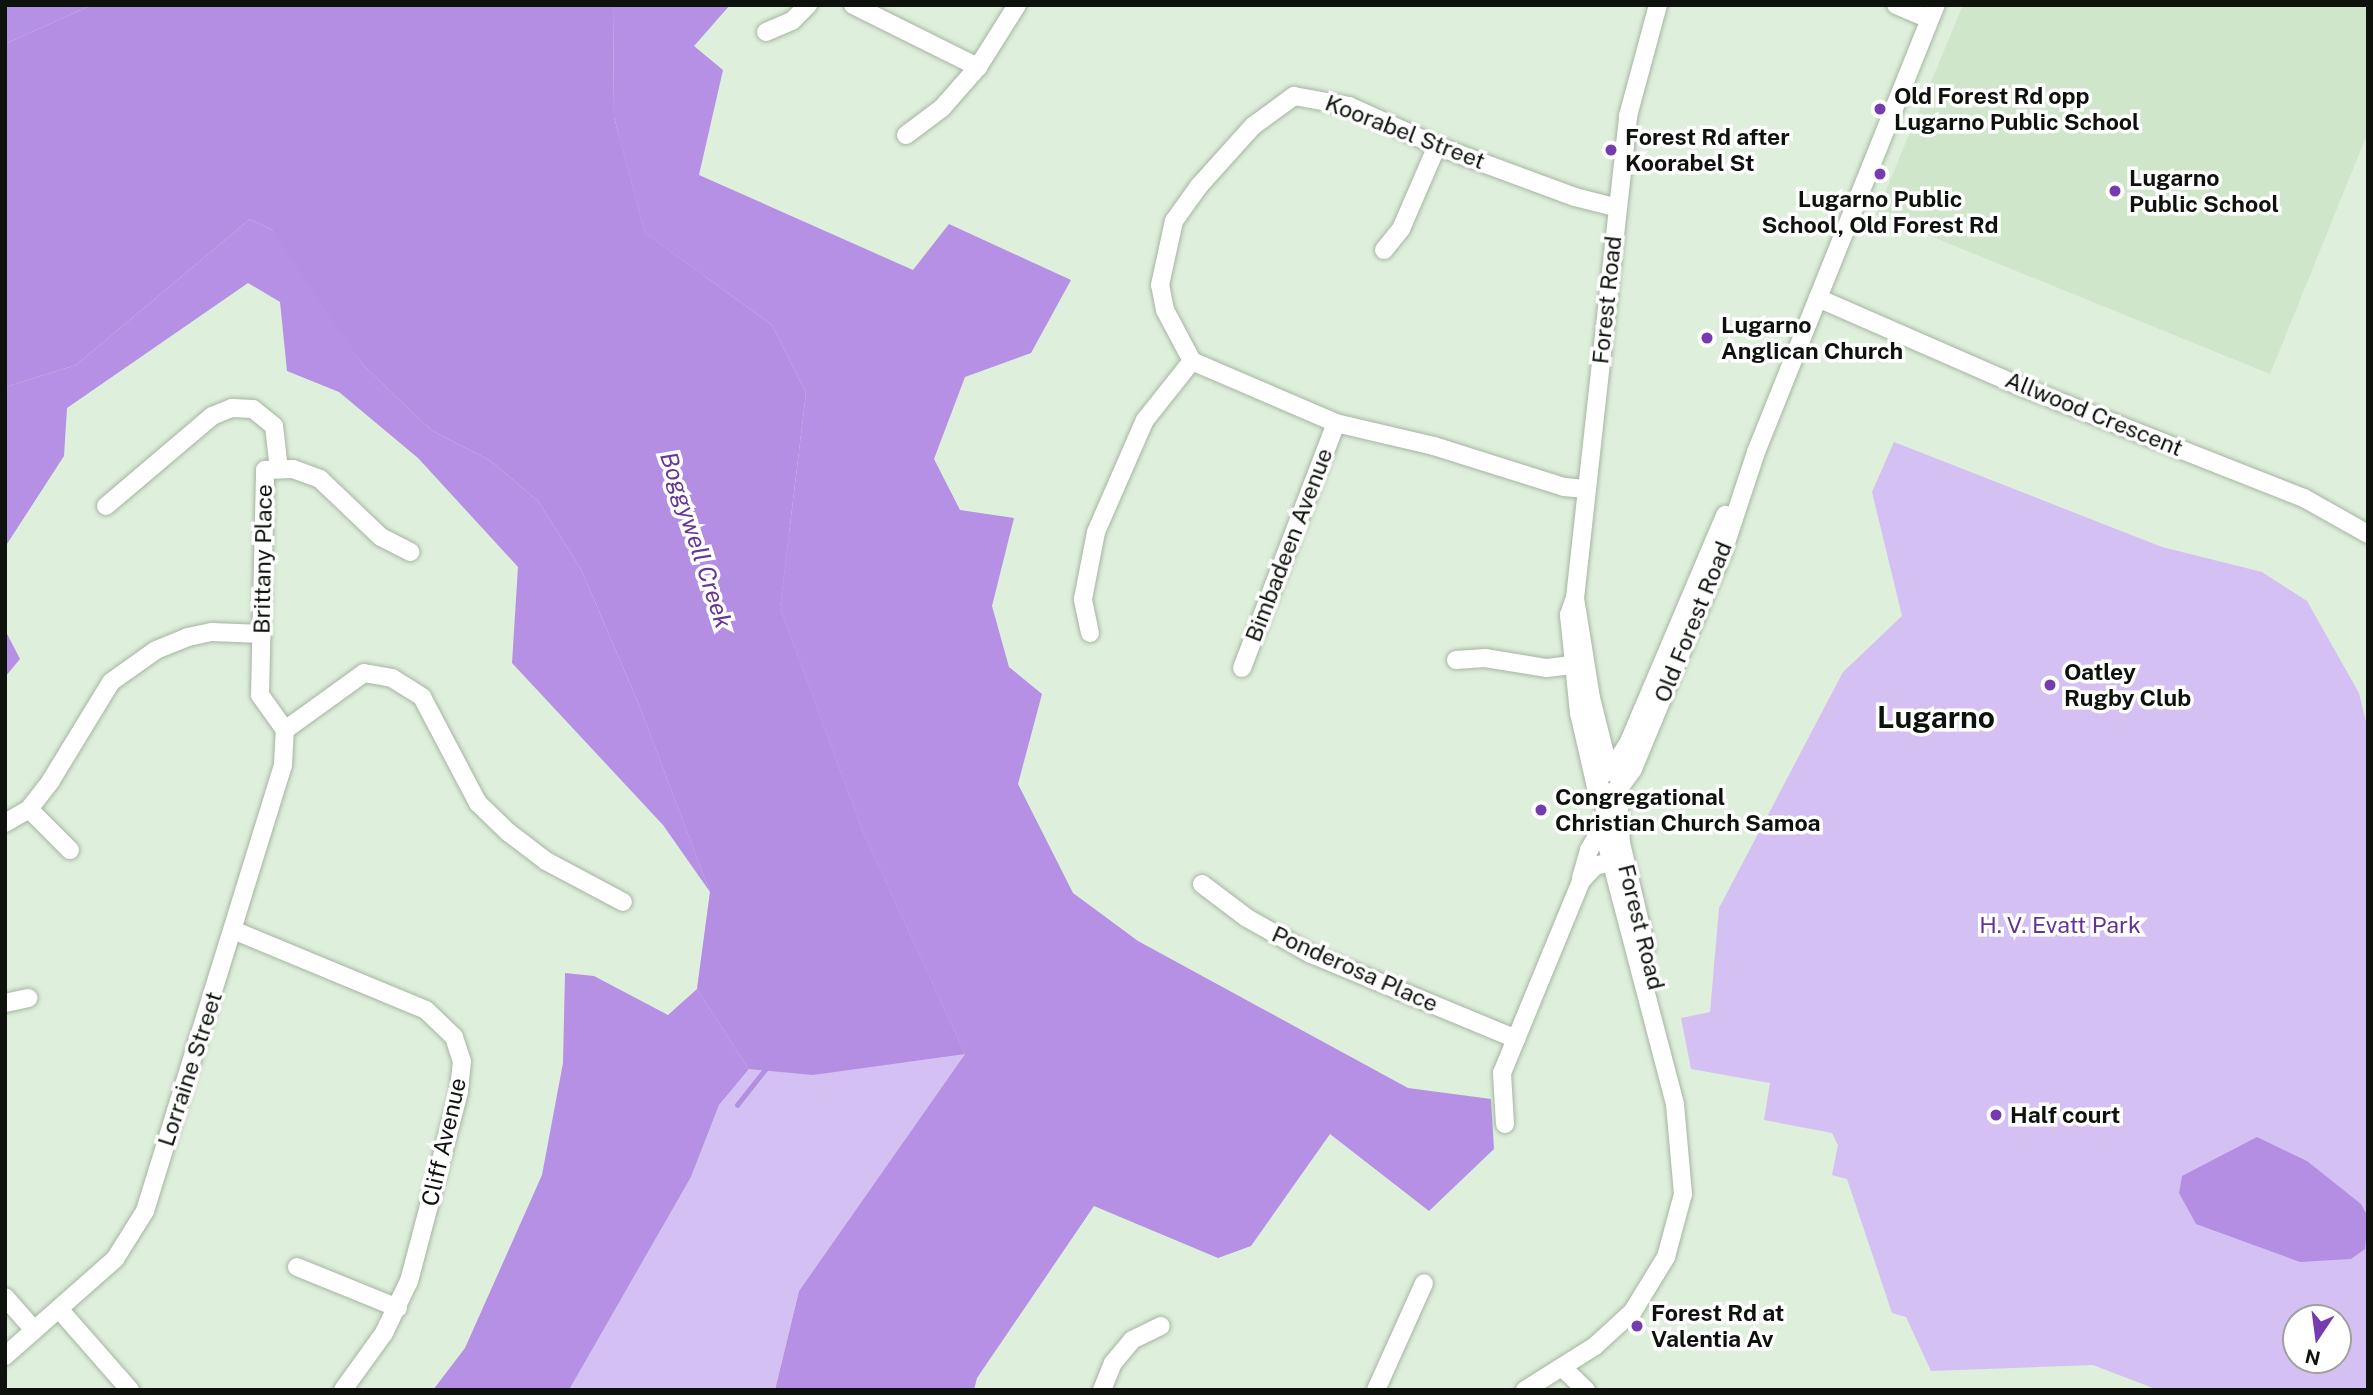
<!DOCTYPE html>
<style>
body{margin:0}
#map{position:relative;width:2373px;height:1395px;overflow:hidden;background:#deefdb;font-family:"Public Sans",sans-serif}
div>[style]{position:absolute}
.built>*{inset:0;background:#d0e6cb}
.green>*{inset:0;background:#d5c0f4}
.forest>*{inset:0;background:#b590e5}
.water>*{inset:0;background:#b38ee2}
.stream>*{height:4.5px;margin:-2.25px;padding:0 2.25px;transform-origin:2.25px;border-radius:2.25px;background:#b38ee2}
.roads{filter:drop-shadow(0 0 2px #a5b5a2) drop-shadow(0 0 2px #a5b5a2)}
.minor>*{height:18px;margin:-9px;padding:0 9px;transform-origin:9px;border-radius:9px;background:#fff}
.dots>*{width:19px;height:19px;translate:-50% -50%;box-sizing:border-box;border:4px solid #fff;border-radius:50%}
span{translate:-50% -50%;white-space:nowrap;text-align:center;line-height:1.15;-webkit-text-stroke:7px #fff;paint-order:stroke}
.poi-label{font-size:23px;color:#0d130c;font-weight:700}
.left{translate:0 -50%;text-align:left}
.street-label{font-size:23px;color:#0d130c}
.park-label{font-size:23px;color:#633295}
.water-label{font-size:24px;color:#663597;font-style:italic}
.district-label{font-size:30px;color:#0d130c;font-weight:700}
.frame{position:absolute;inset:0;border:7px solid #0d130c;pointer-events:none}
.north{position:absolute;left:2282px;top:1304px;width:70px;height:70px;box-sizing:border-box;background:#fff;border:2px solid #9ea19e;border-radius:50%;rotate:193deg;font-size:19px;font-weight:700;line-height:28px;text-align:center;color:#0d130c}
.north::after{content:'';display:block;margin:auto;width:24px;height:32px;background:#763bb0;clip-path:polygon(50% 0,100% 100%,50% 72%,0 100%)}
</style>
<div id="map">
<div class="built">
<div style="clip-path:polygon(1963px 5px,2368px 5px,2368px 132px,2270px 374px,1876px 214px)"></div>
</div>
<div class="green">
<div style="clip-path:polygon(613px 5px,965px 1054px,799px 1291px,775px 1390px,569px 1390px,691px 1177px,719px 1105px,749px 1069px,697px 989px,710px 892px,640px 707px)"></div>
<div style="clip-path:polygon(evenodd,1894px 442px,2162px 547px,2262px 572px,2307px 601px,2359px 693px,2368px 730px,2368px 1390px,2158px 1390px,2093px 1365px,1931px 1371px,1906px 1317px,1892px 1313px,1847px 1179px,1832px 1175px,1838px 1145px,1832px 1133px,1764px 1120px,1770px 1083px,1691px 1069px,1681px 1018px,1710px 1012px,1719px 908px,1843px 672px,1902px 616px,1872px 492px,1894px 442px,2296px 1318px,2338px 1318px,2338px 1360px,2296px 1360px,2296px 1318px)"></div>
</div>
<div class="forest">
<div style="clip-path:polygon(5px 5px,92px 5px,5px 44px)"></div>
<div style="clip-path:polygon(613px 5px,730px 5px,694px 46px,723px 70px,699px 175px,913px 270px,949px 224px,1071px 280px,1031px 353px,965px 377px,934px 459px,960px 510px,1014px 518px,992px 606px,1009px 667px,1042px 694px,1018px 784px,1073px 893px,1138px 941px,1408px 1088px,1491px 1099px,1494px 1149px,1429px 1211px,1330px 1134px,1251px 1246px,1218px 1258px,1094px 1206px,977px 1378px,974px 1390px,775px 1390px,799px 1291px,965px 1054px,863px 832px,780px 608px,806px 393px,772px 325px,645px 233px,614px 117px)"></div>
<div style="clip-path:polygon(250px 219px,272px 230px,292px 253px,363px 365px,431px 430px,491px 461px,538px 501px,581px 569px,640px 707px,710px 892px,663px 825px,512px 663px,518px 567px,418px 458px,339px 392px,287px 371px,280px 302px,248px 283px,67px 408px,64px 456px,5px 547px,5px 387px,76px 365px)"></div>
<div style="clip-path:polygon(5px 630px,20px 659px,5px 677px)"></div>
<div style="clip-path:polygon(565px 973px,594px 976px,668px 1015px,697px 989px,749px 1069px,719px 1105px,691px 1177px,569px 1390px,433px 1390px,465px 1348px,542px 1175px,563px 1063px)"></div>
</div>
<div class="water">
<div style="clip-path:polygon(92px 5px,613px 5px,614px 117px,645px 233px,772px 325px,806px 393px,780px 608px,863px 832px,965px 1054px,813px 1075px,749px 1069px,697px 989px,710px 892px,640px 707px,581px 569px,538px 501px,491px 461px,431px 430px,363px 365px,272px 230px,250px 219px,76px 365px,5px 387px,5px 44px)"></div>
<div style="clip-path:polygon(2257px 1137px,2307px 1161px,2361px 1204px,2368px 1217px,2365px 1249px,2351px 1259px,2300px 1262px,2196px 1224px,2179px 1193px,2182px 1176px)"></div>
</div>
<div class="stream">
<div style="left:737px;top:1105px;width:48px;rotate:-51.7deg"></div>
</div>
<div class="roads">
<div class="minor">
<div style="left:853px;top:5px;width:140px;rotate:26.4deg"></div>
<div style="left:1896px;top:5px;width:36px;rotate:23deg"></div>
<div style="left:766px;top:32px;width:28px;rotate:-23deg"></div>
<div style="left:792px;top:21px;width:23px;rotate:-45deg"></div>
<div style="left:906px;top:135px;width:45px;rotate:-36.9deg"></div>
<div style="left:942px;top:108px;width:55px;rotate:-48.7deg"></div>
<div style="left:978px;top:67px;width:73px;rotate:-57.8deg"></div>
<div style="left:1384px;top:250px;width:27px;rotate:-51deg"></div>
<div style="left:1401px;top:229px;width:90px;rotate:-66.6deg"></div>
<div style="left:1818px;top:298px;width:223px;rotate:23.6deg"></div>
<div style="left:2022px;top:387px;width:303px;rotate:21.5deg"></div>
<div style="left:2304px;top:498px;width:73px;rotate:29.4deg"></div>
<div style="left:1586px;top:489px;width:22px;rotate:-175deg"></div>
<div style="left:1564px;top:487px;width:136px;rotate:-162.5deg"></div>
<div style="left:1434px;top:446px;width:101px;rotate:-166.8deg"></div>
<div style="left:1336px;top:423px;width:157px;rotate:-156.7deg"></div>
<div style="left:1192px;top:361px;width:58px;rotate:-117.9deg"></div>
<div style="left:1165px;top:310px;width:25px;rotate:-101deg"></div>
<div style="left:1160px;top:285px;width:66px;rotate:-77.7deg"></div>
<div style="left:1174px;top:221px;width:43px;rotate:-54.5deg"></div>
<div style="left:1199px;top:186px;width:81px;rotate:-48deg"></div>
<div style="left:1253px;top:126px;width:51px;rotate:-36.2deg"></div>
<div style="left:1294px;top:96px;width:56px;rotate:10.3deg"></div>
<div style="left:1349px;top:106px;width:97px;rotate:24.4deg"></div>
<div style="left:1437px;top:146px;width:147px;rotate:20.3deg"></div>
<div style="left:1575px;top:197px;width:44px;rotate:14.3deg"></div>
<div style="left:106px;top:506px;width:139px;rotate:-40.3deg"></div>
<div style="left:212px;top:416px;width:22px;rotate:-22deg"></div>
<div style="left:232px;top:408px;width:21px;rotate:3deg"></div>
<div style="left:253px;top:409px;width:27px;rotate:39deg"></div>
<div style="left:274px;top:426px;width:43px;rotate:83.4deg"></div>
<div style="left:1575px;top:598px;width:101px;rotate:80.9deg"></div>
<div style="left:1591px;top:698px;width:74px;rotate:76deg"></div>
<div style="left:1090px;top:633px;width:35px;rotate:-102deg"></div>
<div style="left:1083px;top:599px;width:68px;rotate:-79deg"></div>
<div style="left:1096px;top:532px;width:122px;rotate:-66.4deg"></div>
<div style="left:1145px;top:420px;width:75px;rotate:-51.5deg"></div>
<div style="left:1456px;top:660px;width:29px;rotate:-4deg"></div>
<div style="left:1485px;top:658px;width:63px;rotate:9.2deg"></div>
<div style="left:1547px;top:668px;width:25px;rotate:-7deg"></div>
<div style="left:1242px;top:668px;width:262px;rotate:-69deg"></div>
<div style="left:285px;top:730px;width:97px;rotate:-35.8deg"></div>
<div style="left:364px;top:673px;width:28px;rotate:10deg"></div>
<div style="left:392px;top:678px;width:36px;rotate:32deg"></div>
<div style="left:422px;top:697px;width:120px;rotate:62.2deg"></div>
<div style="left:478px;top:803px;width:42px;rotate:44deg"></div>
<div style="left:508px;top:832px;width:48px;rotate:37.3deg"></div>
<div style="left:546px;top:861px;width:87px;rotate:28deg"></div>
<div style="left:285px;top:730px;width:43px;rotate:-125.5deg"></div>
<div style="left:260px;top:695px;width:225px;rotate:-88.7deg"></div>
<div style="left:265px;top:470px;width:28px;rotate:-2deg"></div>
<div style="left:293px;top:469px;width:29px;rotate:20deg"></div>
<div style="left:320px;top:479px;width:84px;rotate:43.6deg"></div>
<div style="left:381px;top:537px;width:33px;rotate:27deg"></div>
<div style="left:1611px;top:770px;width:31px;rotate:-57deg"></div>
<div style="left:1628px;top:744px;width:249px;rotate:-67deg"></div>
<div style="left:1595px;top:783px;width:18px;rotate:-47deg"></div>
<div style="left:1607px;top:770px;width:12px;rotate:24deg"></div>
<div style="left:1618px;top:775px;width:9px;rotate:69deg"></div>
<div style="left:1621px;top:783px;width:15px;rotate:127deg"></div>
<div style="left:1612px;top:795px;width:18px;rotate:-153deg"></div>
<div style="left:1596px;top:787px;width:76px;rotate:-102.9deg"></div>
<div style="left:1579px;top:713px;width:99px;rotate:-95.8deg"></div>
<div style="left:1569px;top:615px;width:18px;rotate:-71deg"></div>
<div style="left:1575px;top:598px;width:485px;rotate:-83.7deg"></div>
<div style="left:1628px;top:116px;width:115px;rotate:-74.9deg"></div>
<div style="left:1620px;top:787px;width:22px;rotate:-54deg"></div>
<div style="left:1633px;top:769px;width:235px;rotate:-67.5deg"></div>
<div style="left:1723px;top:552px;width:105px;rotate:-71.7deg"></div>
<div style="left:1756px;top:452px;width:482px;rotate:-68.1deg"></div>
<div style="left:1618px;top:790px;width:53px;rotate:86.8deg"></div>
<div style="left:1621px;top:843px;width:108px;rotate:76.6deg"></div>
<div style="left:29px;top:809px;width:58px;rotate:45deg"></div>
<div style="left:5px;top:823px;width:28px;rotate:-30deg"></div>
<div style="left:29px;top:809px;width:34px;rotate:-52deg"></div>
<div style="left:50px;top:782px;width:117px;rotate:-58.6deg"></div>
<div style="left:111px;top:682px;width:55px;rotate:-35.4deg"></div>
<div style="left:156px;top:650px;width:35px;rotate:-22deg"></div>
<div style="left:188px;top:637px;width:25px;rotate:-12deg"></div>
<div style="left:212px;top:632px;width:50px;rotate:2.3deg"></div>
<div style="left:1581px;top:878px;width:29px;rotate:-74deg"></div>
<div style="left:1589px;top:850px;width:32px;rotate:-60deg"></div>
<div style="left:1202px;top:884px;width:56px;rotate:37.1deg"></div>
<div style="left:1247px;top:918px;width:73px;rotate:29.4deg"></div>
<div style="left:1311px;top:954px;width:222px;rotate:22.5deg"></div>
<div style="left:233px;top:930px;width:209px;rotate:22.5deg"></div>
<div style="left:426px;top:1010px;width:39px;rotate:44deg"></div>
<div style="left:454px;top:1037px;width:25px;rotate:72deg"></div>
<div style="left:462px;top:1061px;width:31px;rotate:96deg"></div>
<div style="left:459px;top:1092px;width:196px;rotate:104.8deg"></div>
<div style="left:409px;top:1281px;width:58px;rotate:115.7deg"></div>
<div style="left:384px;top:1333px;width:70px;rotate:125.7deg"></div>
<div style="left:5px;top:1003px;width:24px;rotate:-12deg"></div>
<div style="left:1505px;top:1124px;width:51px;rotate:-93.4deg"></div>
<div style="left:1502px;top:1073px;width:208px;rotate:-67.6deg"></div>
<div style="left:1581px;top:881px;width:21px;rotate:-47deg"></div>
<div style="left:1595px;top:866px;width:30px;rotate:-15deg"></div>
<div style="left:297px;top:1267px;width:109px;rotate:22.1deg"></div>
<div style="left:5px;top:1297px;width:44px;rotate:48.7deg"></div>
<div style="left:59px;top:1309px;width:108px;rotate:48.8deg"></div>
<div style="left:5px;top:1356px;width:147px;rotate:-41.4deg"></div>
<div style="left:115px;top:1259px;width:57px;rotate:-58deg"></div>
<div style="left:145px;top:1211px;width:467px;rotate:-72.8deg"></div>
<div style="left:283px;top:765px;width:35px;rotate:-87deg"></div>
<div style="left:1563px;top:1368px;width:32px;rotate:44deg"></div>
<div style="left:1102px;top:1390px;width:29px;rotate:-68deg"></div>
<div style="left:1113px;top:1363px;width:30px;rotate:-50deg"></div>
<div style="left:1132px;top:1340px;width:32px;rotate:-26deg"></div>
<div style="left:1376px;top:1390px;width:117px;rotate:-65.8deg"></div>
<div style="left:1525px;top:1390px;width:83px;rotate:-32.2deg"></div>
<div style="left:1595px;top:1346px;width:52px;rotate:-42.6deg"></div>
<div style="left:1633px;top:1311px;width:63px;rotate:-58.6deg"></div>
<div style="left:1666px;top:1257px;width:65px;rotate:-74.9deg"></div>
<div style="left:1683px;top:1194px;width:90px;rotate:-95.1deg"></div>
<div style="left:1675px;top:1104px;width:272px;rotate:-104.7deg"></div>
<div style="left:1606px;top:841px;width:47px;rotate:-92.4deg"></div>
</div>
</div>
<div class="dots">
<div style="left:1880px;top:109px;background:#763bb0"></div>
<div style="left:1611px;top:150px;background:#763bb0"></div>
<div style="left:1880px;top:174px;background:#763bb0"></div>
<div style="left:2115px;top:191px;background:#763bb0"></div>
<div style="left:1707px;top:338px;background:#763bb0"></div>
<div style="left:2050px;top:685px;background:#763bb0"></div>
<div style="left:1541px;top:810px;background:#763bb0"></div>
<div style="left:1996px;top:1115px;background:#763bb0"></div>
<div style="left:1637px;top:1326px;background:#763bb0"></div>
</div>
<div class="poi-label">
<span class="left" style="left:1894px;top:109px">Old Forest Rd opp<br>Lugarno Public School</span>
<span class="left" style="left:1625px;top:150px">Forest Rd after<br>Koorabel St</span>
<span class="left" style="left:2129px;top:191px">Lugarno<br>Public School</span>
<span style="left:1880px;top:212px">Lugarno Public<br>School, Old Forest Rd</span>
<span class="left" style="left:1721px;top:338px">Lugarno<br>Anglican Church</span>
<span class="left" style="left:2064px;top:685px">Oatley<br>Rugby Club</span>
<span class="left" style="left:1555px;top:810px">Congregational<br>Christian Church Samoa</span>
<span class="left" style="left:2010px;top:1115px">Half court</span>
<span class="left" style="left:1651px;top:1326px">Forest Rd at<br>Valentia Av</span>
</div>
<div class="street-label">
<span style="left:1405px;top:132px;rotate:21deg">Koorabel Street</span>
<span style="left:1607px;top:300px;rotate:-84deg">Forest Road</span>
<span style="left:2094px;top:414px;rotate:22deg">Allwood Crescent</span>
<span style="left:1289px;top:545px;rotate:-69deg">Bimbadeen Avenue</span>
<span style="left:263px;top:559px;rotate:-89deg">Brittany Place</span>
<span style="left:1693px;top:622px;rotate:-68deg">Old Forest Road</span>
<span style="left:1641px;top:927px;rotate:76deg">Forest Road</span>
<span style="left:1355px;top:969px;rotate:24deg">Ponderosa Place</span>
<span style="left:190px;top:1069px;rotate:-72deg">Lorraine Street</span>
<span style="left:444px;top:1142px;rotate:-77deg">Cliff Avenue</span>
</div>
<div class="park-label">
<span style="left:2060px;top:925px">H. V. Evatt Park</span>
</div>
<div class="water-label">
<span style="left:696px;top:540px;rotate:72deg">Boggywell Creek</span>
</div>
<div class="district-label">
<span style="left:1936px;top:717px">Lugarno</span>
</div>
<div class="frame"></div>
<div class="north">N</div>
</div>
